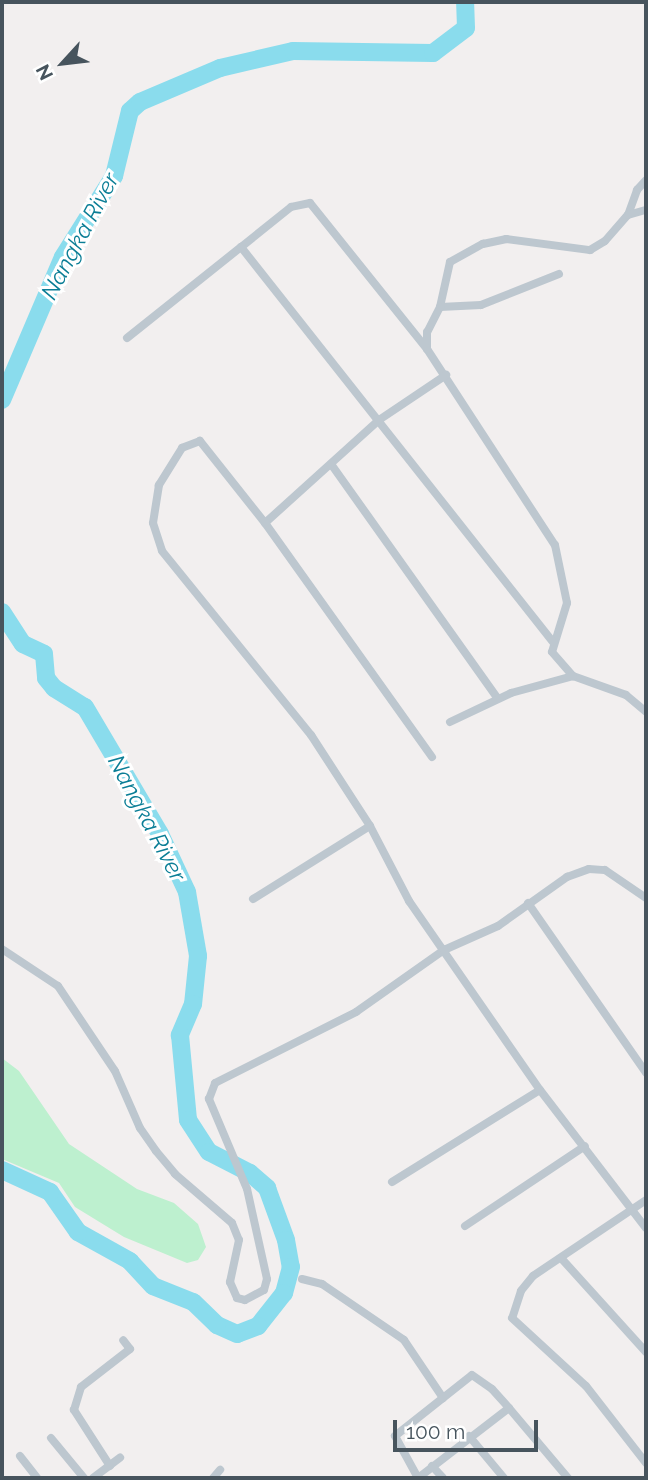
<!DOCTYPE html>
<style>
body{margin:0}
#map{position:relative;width:648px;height:1480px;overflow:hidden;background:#f2efef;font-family:Raleway,sans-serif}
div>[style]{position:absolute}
.green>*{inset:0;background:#bdf0cf}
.river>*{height:18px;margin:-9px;padding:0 9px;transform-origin:9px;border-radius:9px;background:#8adced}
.street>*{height:8px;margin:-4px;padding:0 4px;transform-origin:4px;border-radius:4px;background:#bdc7cf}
span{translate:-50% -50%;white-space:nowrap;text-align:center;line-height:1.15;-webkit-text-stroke:6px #fff;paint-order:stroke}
.water-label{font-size:23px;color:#0b7e96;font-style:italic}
.frame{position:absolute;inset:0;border:4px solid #47545d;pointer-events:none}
.north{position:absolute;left:28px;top:28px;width:70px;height:70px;-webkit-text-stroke:5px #fff;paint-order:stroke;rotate:243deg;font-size:19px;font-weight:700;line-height:28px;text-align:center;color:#47545d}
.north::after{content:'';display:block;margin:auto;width:24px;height:32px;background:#47545d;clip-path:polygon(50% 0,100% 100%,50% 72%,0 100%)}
.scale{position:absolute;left:393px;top:1420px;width:145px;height:32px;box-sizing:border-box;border:4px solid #47545d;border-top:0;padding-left:9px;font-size:21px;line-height:24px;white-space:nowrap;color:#47545d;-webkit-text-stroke:5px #fff;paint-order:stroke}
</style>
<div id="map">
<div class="green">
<div style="clip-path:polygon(2px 1058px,19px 1071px,69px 1144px,137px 1189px,174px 1203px,198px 1224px,206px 1247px,198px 1260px,187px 1263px,124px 1237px,75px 1207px,59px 1183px,2px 1159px)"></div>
</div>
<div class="river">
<div style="left:2px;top:400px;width:155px;rotate:-66.9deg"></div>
<div style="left:63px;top:257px;width:96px;rotate:-57.8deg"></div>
<div style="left:114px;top:176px;width:67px;rotate:-76.2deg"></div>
<div style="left:130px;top:111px;width:13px;rotate:-42deg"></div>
<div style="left:140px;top:102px;width:87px;rotate:-23deg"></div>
<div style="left:220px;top:68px;width:75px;rotate:-13.1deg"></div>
<div style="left:293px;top:51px;width:140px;rotate:0.8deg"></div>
<div style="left:433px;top:53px;width:41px;rotate:-37.1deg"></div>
<div style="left:466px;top:28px;width:26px;rotate:-92deg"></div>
<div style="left:2px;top:612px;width:38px;rotate:57deg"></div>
<div style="left:23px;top:644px;width:23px;rotate:25deg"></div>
<div style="left:44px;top:654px;width:24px;rotate:85deg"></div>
<div style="left:46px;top:678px;width:13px;rotate:51deg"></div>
<div style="left:54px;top:688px;width:36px;rotate:32deg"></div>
<div style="left:85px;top:707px;width:147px;rotate:59.4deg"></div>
<div style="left:160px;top:834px;width:64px;rotate:65deg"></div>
<div style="left:187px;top:892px;width:65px;rotate:80.2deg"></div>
<div style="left:198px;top:956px;width:48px;rotate:95.9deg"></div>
<div style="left:193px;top:1004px;width:34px;rotate:113deg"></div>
<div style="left:180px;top:1035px;width:85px;rotate:84.6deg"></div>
<div style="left:188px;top:1120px;width:38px;rotate:57deg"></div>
<div style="left:209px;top:1152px;width:46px;rotate:27.1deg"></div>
<div style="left:250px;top:1173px;width:23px;rotate:41deg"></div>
<div style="left:267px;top:1188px;width:55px;rotate:69.9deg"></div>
<div style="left:286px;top:1240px;width:27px;rotate:80deg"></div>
<div style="left:291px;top:1267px;width:27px;rotate:105deg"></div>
<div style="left:284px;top:1293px;width:42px;rotate:128.2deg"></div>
<div style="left:258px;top:1326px;width:22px;rotate:159deg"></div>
<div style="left:237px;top:1334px;width:22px;rotate:-156deg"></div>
<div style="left:217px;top:1325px;width:33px;rotate:-136deg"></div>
<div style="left:193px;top:1302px;width:43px;rotate:-158.2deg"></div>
<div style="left:153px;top:1286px;width:34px;rotate:-133deg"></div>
<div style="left:130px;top:1261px;width:60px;rotate:-150.9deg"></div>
<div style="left:78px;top:1232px;width:49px;rotate:-125deg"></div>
<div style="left:50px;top:1192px;width:53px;rotate:-155.4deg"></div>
</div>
<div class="street">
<div style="left:628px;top:215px;width:27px;rotate:-70deg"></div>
<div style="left:637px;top:190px;width:13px;rotate:-48deg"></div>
<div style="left:559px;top:274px;width:84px;rotate:158.3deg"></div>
<div style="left:481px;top:305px;width:41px;rotate:177.2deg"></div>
<div style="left:440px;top:307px;width:46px;rotate:-77.5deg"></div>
<div style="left:450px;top:262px;width:38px;rotate:-29deg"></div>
<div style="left:483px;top:244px;width:24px;rotate:-12deg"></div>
<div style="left:506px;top:239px;width:85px;rotate:7.5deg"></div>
<div style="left:590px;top:250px;width:17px;rotate:-31deg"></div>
<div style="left:605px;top:241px;width:35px;rotate:-49deg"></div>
<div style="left:628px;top:215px;width:19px;rotate:-16deg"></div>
<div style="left:440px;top:307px;width:28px;rotate:117deg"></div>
<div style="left:427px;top:332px;width:17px;rotate:90deg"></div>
<div style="left:427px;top:349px;width:234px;rotate:56.9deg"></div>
<div style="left:555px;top:545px;width:59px;rotate:78.3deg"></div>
<div style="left:567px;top:603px;width:51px;rotate:107deg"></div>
<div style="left:552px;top:652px;width:32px;rotate:49deg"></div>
<div style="left:573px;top:676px;width:56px;rotate:19.7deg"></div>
<div style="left:626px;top:695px;width:26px;rotate:40deg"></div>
<div style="left:127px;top:338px;width:146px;rotate:-38.6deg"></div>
<div style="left:427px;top:349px;width:187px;rotate:-128.7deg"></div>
<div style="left:310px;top:203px;width:19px;rotate:168deg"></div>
<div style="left:291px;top:207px;width:64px;rotate:141.3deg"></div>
<div style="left:241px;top:247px;width:503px;rotate:51.7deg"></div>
<div style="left:331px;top:464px;width:287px;rotate:54.6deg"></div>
<div style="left:265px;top:523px;width:154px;rotate:-42.1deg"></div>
<div style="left:379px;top:420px;width:81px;rotate:-33.9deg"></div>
<div style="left:450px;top:722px;width:68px;rotate:-25.4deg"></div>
<div style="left:511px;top:693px;width:64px;rotate:-15.3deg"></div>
<div style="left:432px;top:757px;width:287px;rotate:-125.5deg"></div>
<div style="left:265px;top:523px;width:105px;rotate:-128.4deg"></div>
<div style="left:200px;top:441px;width:19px;rotate:159deg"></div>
<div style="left:182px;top:448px;width:44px;rotate:121.9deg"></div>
<div style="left:159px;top:485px;width:38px;rotate:99deg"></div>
<div style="left:153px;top:523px;width:29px;rotate:72deg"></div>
<div style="left:162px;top:551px;width:237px;rotate:51deg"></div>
<div style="left:311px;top:735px;width:108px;rotate:57deg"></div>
<div style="left:370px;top:826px;width:85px;rotate:62.5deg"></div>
<div style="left:409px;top:901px;width:230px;rotate:55.3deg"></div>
<div style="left:540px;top:1090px;width:174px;rotate:52.5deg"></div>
<div style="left:253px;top:899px;width:138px;rotate:-32deg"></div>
<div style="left:528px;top:903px;width:207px;rotate:55.2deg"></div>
<div style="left:2px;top:949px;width:67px;rotate:33.5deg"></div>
<div style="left:58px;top:986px;width:102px;rotate:56.2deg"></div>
<div style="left:115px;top:1071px;width:62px;rotate:66.3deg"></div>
<div style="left:140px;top:1128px;width:28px;rotate:55deg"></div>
<div style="left:156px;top:1151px;width:30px;rotate:50deg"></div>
<div style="left:175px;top:1174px;width:75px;rotate:40.7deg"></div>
<div style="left:232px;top:1223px;width:18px;rotate:68deg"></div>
<div style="left:239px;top:1240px;width:43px;rotate:102.1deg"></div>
<div style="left:230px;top:1282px;width:17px;rotate:66deg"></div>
<div style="left:237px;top:1298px;width:8px;rotate:14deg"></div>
<div style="left:245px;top:1300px;width:21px;rotate:-28deg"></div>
<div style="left:264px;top:1290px;width:11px;rotate:-75deg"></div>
<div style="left:267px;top:1279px;width:92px;rotate:-102.5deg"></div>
<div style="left:247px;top:1189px;width:98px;rotate:-112.9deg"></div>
<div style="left:209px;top:1099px;width:17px;rotate:-69deg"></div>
<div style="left:215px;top:1083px;width:158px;rotate:-26.7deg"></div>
<div style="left:356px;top:1012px;width:108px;rotate:-35.2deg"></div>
<div style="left:444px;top:950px;width:59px;rotate:-24deg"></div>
<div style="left:498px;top:926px;width:85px;rotate:-35.4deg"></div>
<div style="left:567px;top:877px;width:23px;rotate:-20deg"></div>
<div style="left:589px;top:869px;width:16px;rotate:4deg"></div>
<div style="left:605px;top:870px;width:50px;rotate:34.3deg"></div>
<div style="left:392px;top:1182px;width:174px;rotate:-31.9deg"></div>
<div style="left:646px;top:1200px;width:136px;rotate:146.1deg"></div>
<div style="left:533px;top:1276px;width:19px;rotate:129deg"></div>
<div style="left:521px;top:1291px;width:28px;rotate:108deg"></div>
<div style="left:512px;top:1318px;width:100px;rotate:42.6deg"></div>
<div style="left:586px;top:1386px;width:98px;rotate:52.1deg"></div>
<div style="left:465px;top:1226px;width:144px;rotate:-33.7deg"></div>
<div style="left:561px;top:1258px;width:127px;rotate:47.9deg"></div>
<div style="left:302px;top:1279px;width:21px;rotate:14deg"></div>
<div style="left:322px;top:1284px;width:99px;rotate:34.3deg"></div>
<div style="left:404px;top:1340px;width:70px;rotate:56.1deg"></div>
<div style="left:509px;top:1408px;width:115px;rotate:142.4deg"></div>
<div style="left:418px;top:1478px;width:48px;rotate:-118.7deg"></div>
<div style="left:395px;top:1436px;width:98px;rotate:-38.4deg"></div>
<div style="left:472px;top:1375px;width:24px;rotate:35deg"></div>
<div style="left:492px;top:1389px;width:25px;rotate:48deg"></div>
<div style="left:509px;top:1408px;width:92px;rotate:49.9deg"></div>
<div style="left:469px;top:1436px;width:55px;rotate:50.2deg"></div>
<div style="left:51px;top:1438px;width:52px;rotate:50.5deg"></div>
<div style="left:20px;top:1456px;width:28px;rotate:52deg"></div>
<div style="left:110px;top:1466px;width:67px;rotate:-122.7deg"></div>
<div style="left:74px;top:1410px;width:24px;rotate:-73deg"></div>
<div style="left:81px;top:1387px;width:62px;rotate:-37.8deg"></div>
<div style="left:130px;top:1349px;width:11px;rotate:-128deg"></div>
<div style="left:432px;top:1466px;width:16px;rotate:47deg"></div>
<div style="left:93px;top:1478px;width:34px;rotate:-37deg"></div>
<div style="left:213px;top:1478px;width:11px;rotate:-49deg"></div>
</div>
<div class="water-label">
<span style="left:80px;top:236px;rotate:-62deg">Nangka River</span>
<span style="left:147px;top:818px;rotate:62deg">Nangka River</span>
</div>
<div class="frame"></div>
<div class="north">N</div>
<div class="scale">100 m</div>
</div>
